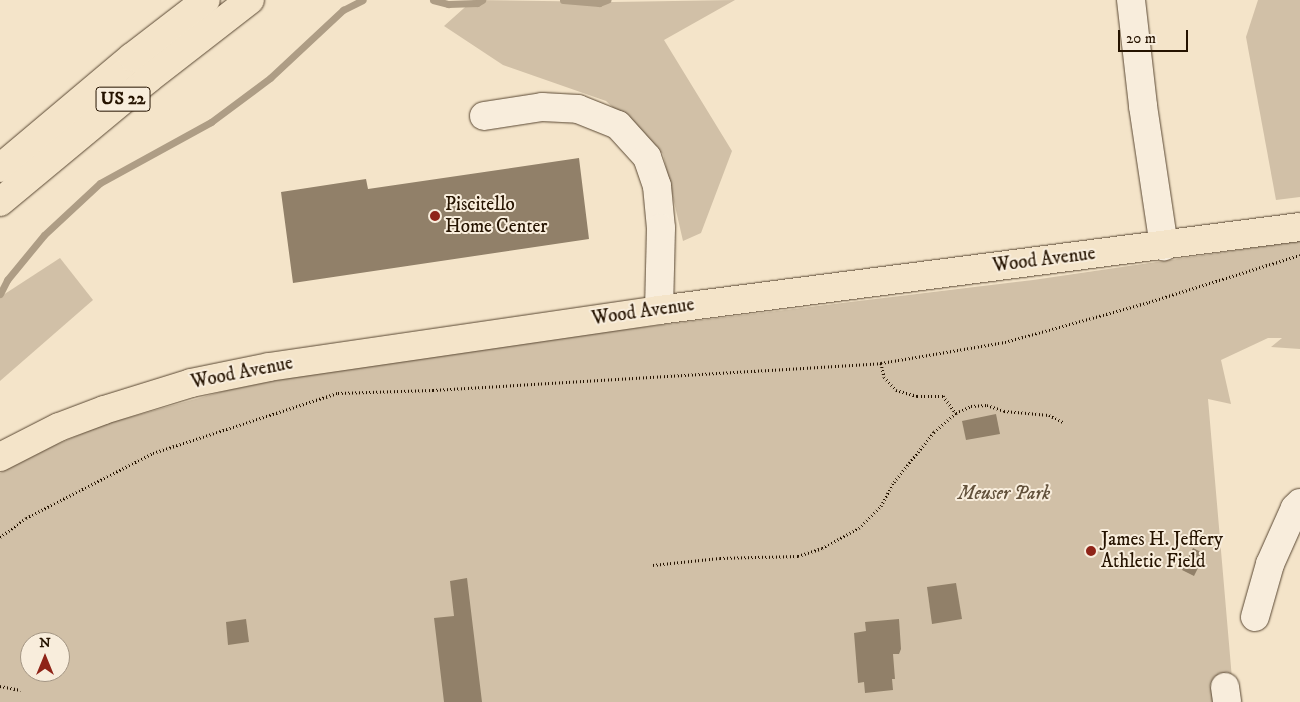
<!DOCTYPE html>
<style>
body{margin:0}
#map{position:relative;width:1300px;height:702px;overflow:hidden;background:#f4e4c9;font-family:"IM FELL DW Pica",serif}
div>[style]{position:absolute}
.green>*{inset:0;background:#d1c0a7}
.stream>*{height:7px;margin:-3.5px;padding:0 3.5px;transform-origin:3.5px;border-radius:3.5px;background:#ae9d85}
.building>*{inset:0;background:#918069}
.path>*{height:3px;margin-top:-1.5px;transform-origin:0;background:repeating-linear-gradient(90deg,#251300 0 1px,transparent 0 3.5px)}
.roads{filter:drop-shadow(0 0 1px #594732) drop-shadow(0 0 1px #594732)}
.minor>*{height:28px;margin:-14px;padding:0 14px;transform-origin:14px;border-radius:14px;background:#f8eddc}
.major>*{height:28px;margin:-14px;padding:0 14px;transform-origin:14px;border-radius:14px;background:#f4e4c9}
.highway>*{height:28px;margin:-14px;padding:0 14px;transform-origin:14px;border-radius:14px;background:#f4e4c9}
.dots>*{width:14px;height:14px;translate:-50% -50%;box-sizing:border-box;border:2px solid #f8eddc;border-radius:50%}
span{translate:-50% -50%;white-space:nowrap;text-align:center;line-height:1.15;-webkit-text-stroke:4px #f8eddc;paint-order:stroke}
.shield-label span{padding:1px 4px;background:#f8eddc;border:1px solid;border-radius:4px;-webkit-text-stroke-width:0}
.shield-label{font-size:18px;color:#251300;font-weight:700}
.poi-label{font-size:19px;color:#251300}
.left{translate:0 -50%;text-align:left}
.street-label{font-size:19px;color:#251300}
.park-label{font-size:19px;color:#61503a;font-style:italic}
.north{position:absolute;left:20px;top:632px;width:50px;height:50px;box-sizing:border-box;background:#f8eddc;border:1px solid #a49684;border-radius:50%;rotate:0deg;font-size:14px;font-weight:700;line-height:20px;text-align:center;color:#251300}
.north::after{content:'';display:block;margin:auto;width:18px;height:22px;background:#8f2418;clip-path:polygon(50% 0,100% 100%,50% 72%,0 100%)}
.scale{position:absolute;left:1118px;top:30px;width:70px;height:22px;box-sizing:border-box;border:2px solid #251300;border-top:0;padding-left:6px;font-size:15px;line-height:18px;white-space:nowrap;color:#251300;-webkit-text-stroke:4px #f8eddc;paint-order:stroke}
</style>
<div id="map">
<div class="green">
<div style="clip-path:polygon(473px 0,613px 2px,735px 0,664px 40px,732px 151px,701px 233px,683px 241px,663px 154px,606px 101px,503px 65px,444px 26px)"></div>
<div style="clip-path:polygon(1258px 0,1300px 0,1300px 197px,1276px 200px,1246px 37px)"></div>
<div style="clip-path:polygon(evenodd,1300px 241px,1300px 349px,1271px 347px,1282px 338px,1268px 338px,1221px 360px,1231px 404px,1208px 399px,1234px 702px,0 702px,0 473px,55px 445px,105px 424px,228px 390px,304px 375px,520px 342px,1033px 280px,1300px 241px,30px 642px,60px 642px,60px 672px,30px 672px,30px 642px)"></div>
<div style="clip-path:polygon(60px 258px,93px 300px,0 381px,0 297px)"></div>
</div>
<div class="stream">
<div style="left:433px;top:0;width:16px;rotate:15deg"></div>
<div style="left:448px;top:4px;width:29px;rotate:-2deg"></div>
<div style="left:477px;top:3px;width:6px;rotate:-31deg"></div>
<div style="left:563px;top:0;width:36px;rotate:5deg"></div>
<div style="left:599px;top:3px;width:9px;rotate:-21deg"></div>
<div style="left:0;top:294px;width:16px;rotate:-63deg"></div>
<div style="left:7px;top:280px;width:58px;rotate:-50.6deg"></div>
<div style="left:44px;top:235px;width:76px;rotate:-42.9deg"></div>
<div style="left:100px;top:183px;width:127px;rotate:-28.8deg"></div>
<div style="left:211px;top:122px;width:74px;rotate:-36.7deg"></div>
<div style="left:270px;top:78px;width:100px;rotate:-43deg"></div>
<div style="left:343px;top:10px;width:22px;rotate:-27deg"></div>
</div>
<div class="building">
<div style="clip-path:polygon(579px 158px,589px 239px,293px 283px,281px 192px,366px 179px,368px 189px)"></div>
<div style="clip-path:polygon(996px 414px,1000px 434px,966px 440px,962px 421px)"></div>
<div style="clip-path:polygon(1193px 548px,1205px 554px,1194px 576px,1182px 570px)"></div>
<div style="clip-path:polygon(467px 578px,482px 702px,444px 702px,434px 618px,454px 616px,450px 581px)"></div>
<div style="clip-path:polygon(956px 583px,962px 619px,932px 624px,927px 587px)"></div>
<div style="clip-path:polygon(246px 619px,249px 642px,228px 645px,226px 622px)"></div>
<div style="clip-path:polygon(899px 619px,901px 649px,899px 654px,893px 654px,895px 679px,892px 679px,893px 690px,865px 693px,864px 682px,858px 683px,854px 633px,866px 631px,865px 622px)"></div>
</div>
<div class="path">
<div style="left:881px;top:363px;width:14px;rotate:78deg"></div>
<div style="left:884px;top:377px;width:18px;rotate:47deg"></div>
<div style="left:896px;top:390px;width:22px;rotate:16deg"></div>
<div style="left:917px;top:396px;width:26px"></div>
<div style="left:943px;top:396px;width:21px;rotate:53deg"></div>
<div style="left:0;top:537px;width:32px;rotate:-36deg"></div>
<div style="left:26px;top:518px;width:143px;rotate:-27.1deg"></div>
<div style="left:153px;top:453px;width:194px;rotate:-18deg"></div>
<div style="left:338px;top:393px;width:95px;rotate:-1.8deg"></div>
<div style="left:433px;top:390px;width:449px;rotate:-3.4deg"></div>
<div style="left:881px;top:363px;width:126px;rotate:-9.6deg"></div>
<div style="left:1005px;top:342px;width:149px;rotate:-15.5deg"></div>
<div style="left:1149px;top:302px;width:158px;rotate:-17.3deg"></div>
<div style="left:653px;top:565px;width:67px;rotate:-6deg"></div>
<div style="left:720px;top:558px;width:78px;rotate:-1.5deg"></div>
<div style="left:798px;top:556px;width:25px;rotate:-18deg"></div>
<div style="left:822px;top:548px;width:42px;rotate:-28.4deg"></div>
<div style="left:859px;top:528px;width:31px;rotate:-45deg"></div>
<div style="left:881px;top:506px;width:27px;rotate:-62deg"></div>
<div style="left:894px;top:482px;width:64px;rotate:-51.3deg"></div>
<div style="left:934px;top:432px;width:29px;rotate:-41deg"></div>
<div style="left:956px;top:413px;width:17px;rotate:-25deg"></div>
<div style="left:971px;top:406px;width:16px;rotate:-4deg"></div>
<div style="left:987px;top:405px;width:18px;rotate:19deg"></div>
<div style="left:1004px;top:411px;width:45px;rotate:5.1deg"></div>
<div style="left:1049px;top:415px;width:16px;rotate:27deg"></div>
<div style="left:0;top:686px;width:21px;rotate:11deg"></div>
</div>
<div class="roads">
<div class="minor">
<div style="left:1131px;top:0;width:107px;rotate:83.5deg"></div>
<div style="left:1143px;top:106px;width:142px;rotate:81.5deg"></div>
<div style="left:484px;top:116px;width:59px;rotate:-8.8deg"></div>
<div style="left:542px;top:107px;width:36px;rotate:3deg"></div>
<div style="left:578px;top:109px;width:43px;rotate:21.8deg"></div>
<div style="left:618px;top:125px;width:43px;rotate:47.8deg"></div>
<div style="left:647px;top:157px;width:31px;rotate:71deg"></div>
<div style="left:657px;top:186px;width:42px;rotate:84.6deg"></div>
<div style="left:661px;top:228px;width:82px;rotate:91.4deg"></div>
<div style="left:1255px;top:617px;width:55px;rotate:-74.2deg"></div>
<div style="left:1270px;top:564px;width:61px;rotate:-65.9deg"></div>
<div style="left:1295px;top:508px;width:7px;rotate:-45deg"></div>
<div style="left:1225px;top:687px;width:15px;rotate:82deg"></div>
</div>
<div class="major">
<div style="left:0;top:457px;width:66px;rotate:-27deg"></div>
<div style="left:59px;top:427px;width:48px;rotate:-20.7deg"></div>
<div style="left:104px;top:410px;width:91px;rotate:-17.2deg"></div>
<div style="left:191px;top:383px;width:80px;rotate:-11.6deg"></div>
<div style="left:269px;top:367px;width:394px;rotate:-8.3deg"></div>
<div style="left:659px;top:310px;width:646px;rotate:-7.38deg"></div>
</div>
<div class="highway">
<div style="left:0;top:168px;width:172px;rotate:-40.1deg"></div>
<div style="left:132px;top:57px;width:93px;rotate:-37.6deg"></div>
<div style="left:0;top:202px;width:192px;rotate:-39.7deg"></div>
<div style="left:148px;top:79px;width:129px;rotate:-37.8deg"></div>
</div>
</div>
<div class="dots">
<div style="left:435px;top:216px;background:#8f2418"></div>
<div style="left:1091px;top:551px;background:#8f2418"></div>
</div>
<div class="shield-label">
<span style="left:123px;top:99px">US 22</span>
</div>
<div class="poi-label">
<span class="left" style="left:445px;top:216px">Piscitello<br>Home Center</span>
<span class="left" style="left:1101px;top:551px">James H. Jeffery<br>Athletic Field</span>
</div>
<div class="street-label">
<span style="left:1044px;top:260px;rotate:-7deg">Wood Avenue</span>
<span style="left:643px;top:312px;rotate:-8deg">Wood Avenue</span>
<span style="left:242px;top:373px;rotate:-11deg">Wood Avenue</span>
</div>
<div class="park-label">
<span style="left:1004px;top:494px">Meuser Park</span>
</div>
<div class="north">N</div>
<div class="scale">20 m</div>
</div>
